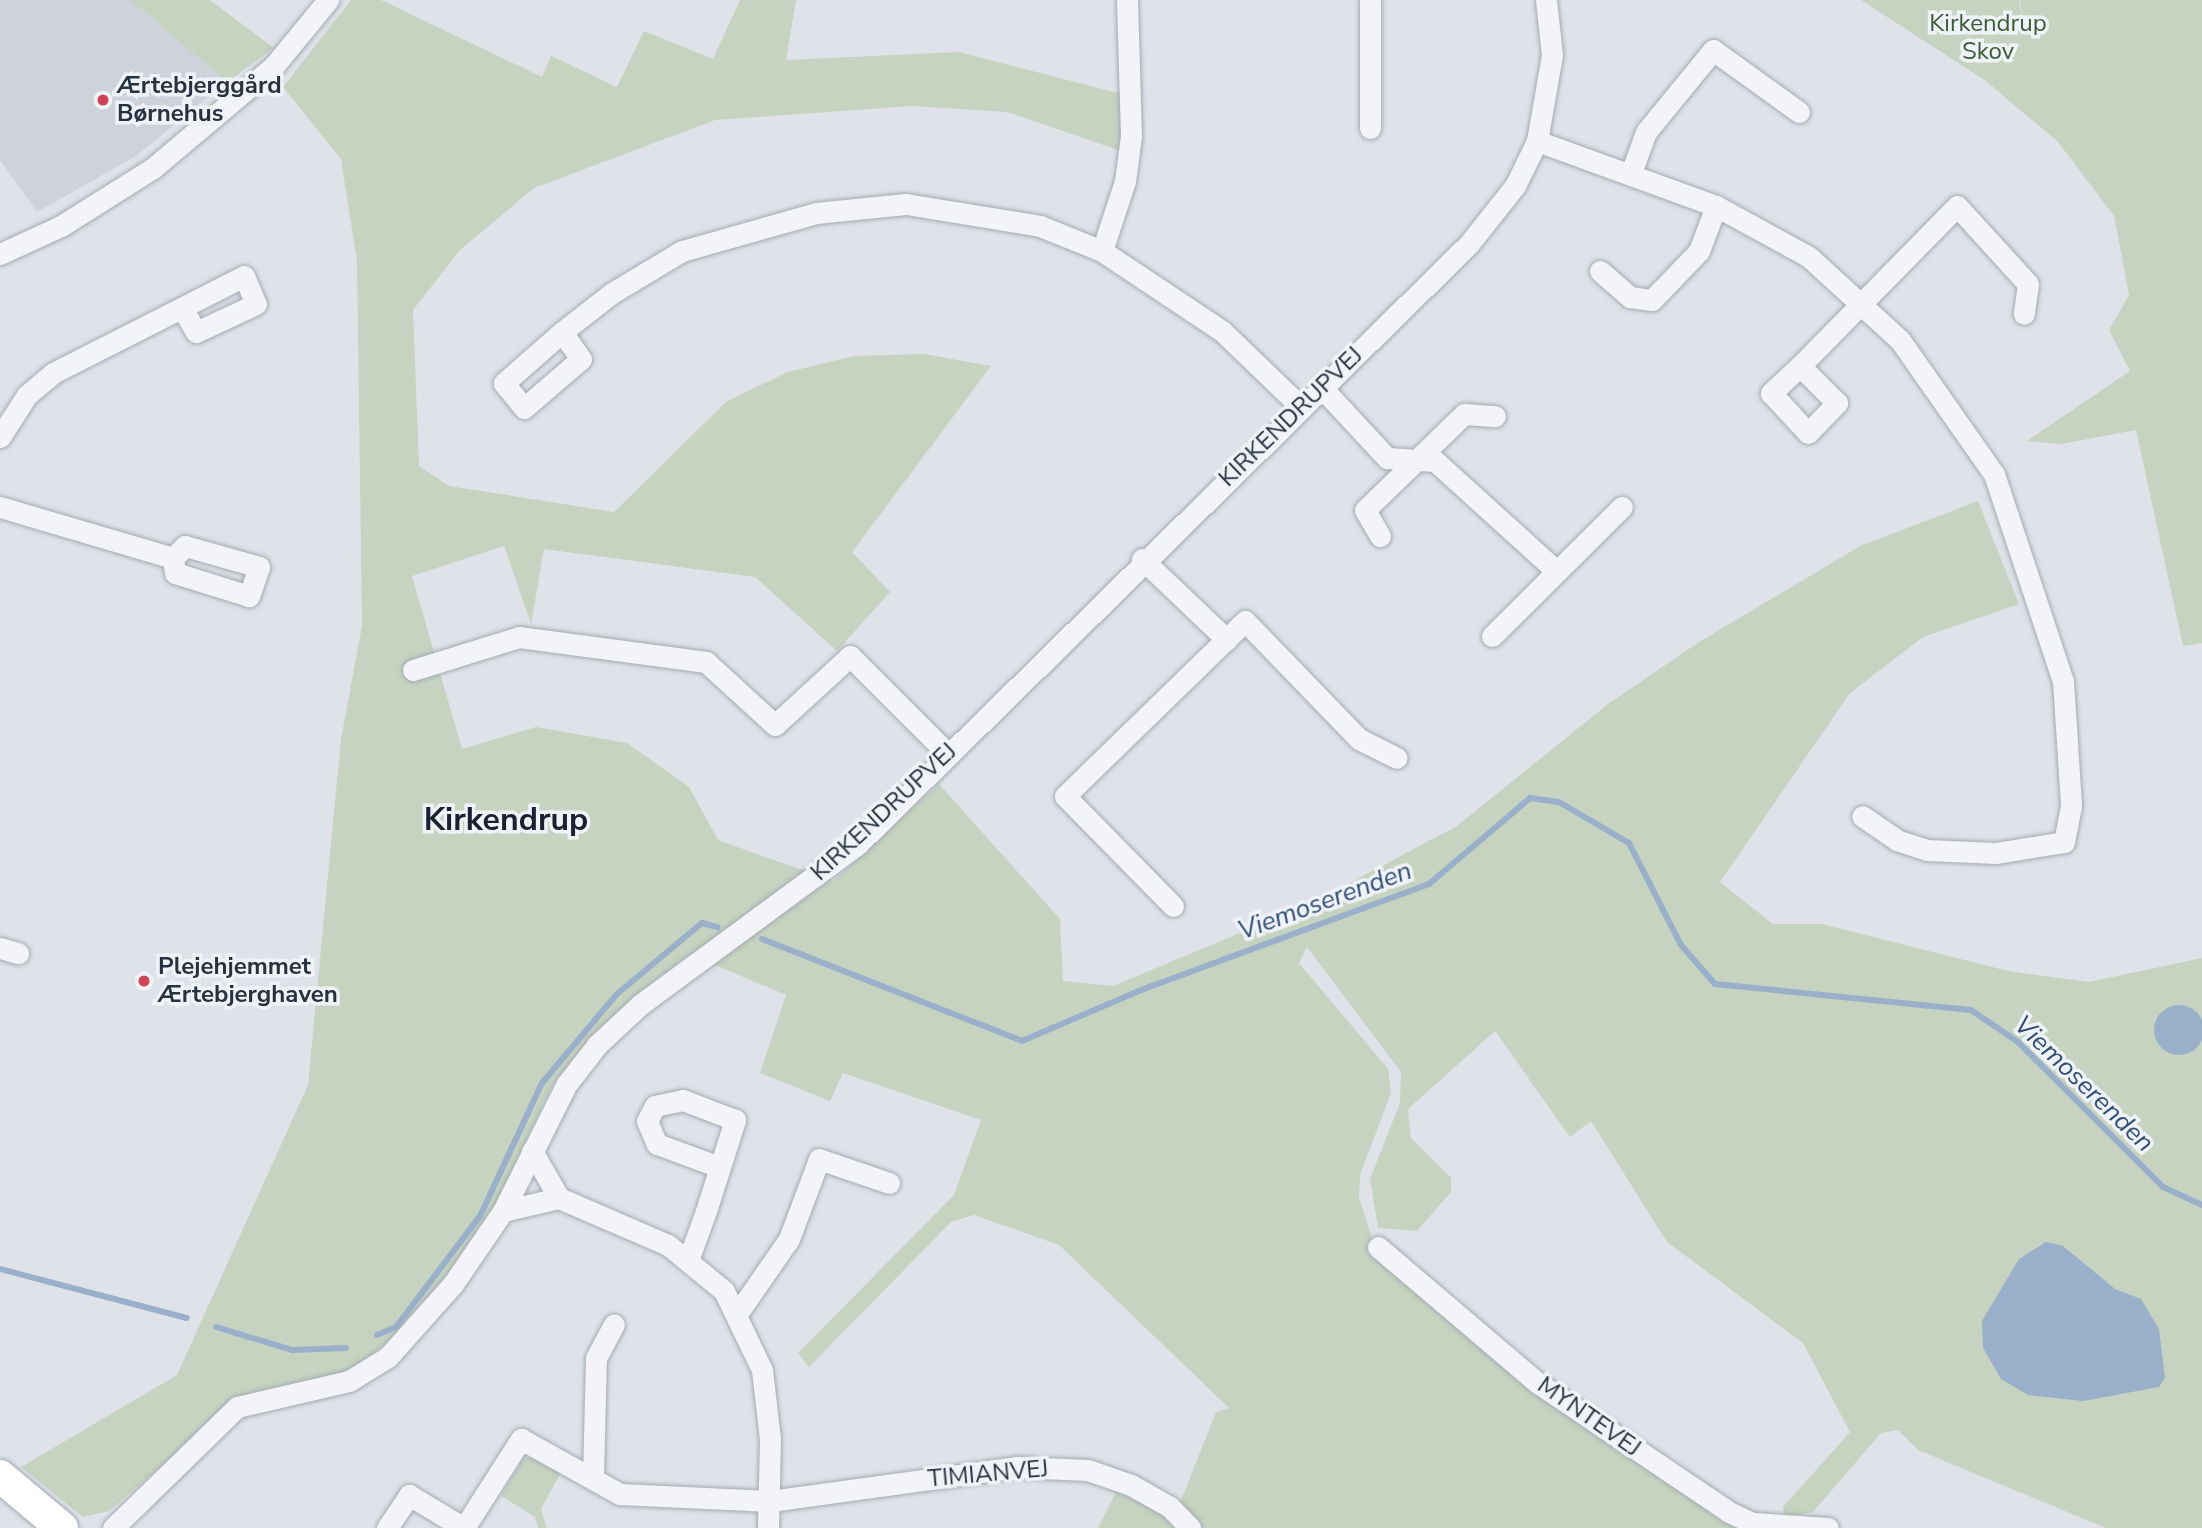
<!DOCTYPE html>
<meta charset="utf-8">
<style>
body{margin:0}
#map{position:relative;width:2202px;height:1528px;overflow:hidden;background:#dfe3e9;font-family:"Nunito Sans",sans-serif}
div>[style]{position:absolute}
.built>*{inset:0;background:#cdd2db}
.green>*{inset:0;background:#c5d3c0}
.water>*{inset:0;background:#9ab0ca}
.round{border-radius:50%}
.stream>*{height:6px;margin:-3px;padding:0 3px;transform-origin:3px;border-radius:3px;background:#9ab0ca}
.roads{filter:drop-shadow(0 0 2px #a4aab3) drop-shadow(0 0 2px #a4aab3)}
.street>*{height:21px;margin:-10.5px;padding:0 10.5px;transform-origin:10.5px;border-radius:10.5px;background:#f2f4f7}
.secondary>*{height:32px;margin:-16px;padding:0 16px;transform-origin:16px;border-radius:16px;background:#fff}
.dots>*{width:19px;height:19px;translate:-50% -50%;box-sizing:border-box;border:4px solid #eff2f6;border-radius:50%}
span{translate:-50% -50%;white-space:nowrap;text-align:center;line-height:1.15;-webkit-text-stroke:7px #eff2f6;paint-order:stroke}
.park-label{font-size:24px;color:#3c5c35}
.poi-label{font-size:24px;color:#283140;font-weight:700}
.left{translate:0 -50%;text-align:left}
.street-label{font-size:24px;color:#283140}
.water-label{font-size:26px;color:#314f75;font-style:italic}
.district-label{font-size:32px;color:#1a2231;font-weight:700}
</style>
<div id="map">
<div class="built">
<div style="clip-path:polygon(0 0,130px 0,227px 82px,136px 156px,37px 212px,0 160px)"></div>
</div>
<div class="green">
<div style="clip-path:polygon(130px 0,210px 0,274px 48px,227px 82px)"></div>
<div style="clip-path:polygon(351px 0,381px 0,542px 77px,551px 56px,617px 87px,644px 31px,713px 59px,740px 0,796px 0,786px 60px,959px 52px,1129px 96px,1127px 153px,1007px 112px,912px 106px,715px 120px,534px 188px,460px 250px,413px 310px,419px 466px,449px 486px,614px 512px,727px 401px,788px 372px,854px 356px,924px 354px,991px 366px,852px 552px,890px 592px,837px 651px,755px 577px,544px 549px,531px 624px,504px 546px,412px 576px,462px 749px,536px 727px,627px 743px,689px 787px,718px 840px,833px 881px,939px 784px,1060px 919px,1063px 981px,1113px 986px,1312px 903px,1457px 826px,1608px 704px,1699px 642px,1860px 546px,1978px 501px,2019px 604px,1923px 637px,1850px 693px,1720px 882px,1773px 924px,1822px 924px,2008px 971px,2089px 982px,2202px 958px,2202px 1528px,2106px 1528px,1918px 1450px,1898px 1430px,1881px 1433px,1813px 1512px,1784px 1517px,1783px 1507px,1850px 1432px,1803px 1343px,1667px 1242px,1591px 1121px,1570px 1137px,1495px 1031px,1408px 1109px,1411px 1138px,1451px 1178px,1451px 1192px,1417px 1231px,1378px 1228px,1370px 1179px,1400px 1103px,1401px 1072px,1307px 947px,1299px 963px,1388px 1069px,1391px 1093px,1360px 1175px,1359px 1198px,1376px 1251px,1739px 1528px,1203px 1528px,1180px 1503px,1216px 1412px,1229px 1408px,1059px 1245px,974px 1215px,951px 1222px,809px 1367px,798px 1353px,954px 1195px,981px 1120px,843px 1073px,830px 1101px,760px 1073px,786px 995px,689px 954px,594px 1034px,552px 1086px,491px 1216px,433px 1300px,370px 1357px,342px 1374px,241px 1398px,109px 1511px,83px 1517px,21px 1467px,177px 1375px,308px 1085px,341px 739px,362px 626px,357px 261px,341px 159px,283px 87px)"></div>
<div style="clip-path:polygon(1861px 0,2019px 0,2027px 42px,2020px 0,2202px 0,2202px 643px,2183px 646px,2136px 430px,2061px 444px,2027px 441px,2130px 371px,2109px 330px,2129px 295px,2114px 216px,2058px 142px,1986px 81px)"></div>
<div style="clip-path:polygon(537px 1456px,561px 1472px,541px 1509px,547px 1528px,538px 1528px,535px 1517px,501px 1496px,523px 1459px)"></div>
<div style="clip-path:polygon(1116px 1492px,1159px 1511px,1174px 1528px,1098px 1528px)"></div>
</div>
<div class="water">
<div class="round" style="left:2154px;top:1005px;width:50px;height:50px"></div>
<div style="clip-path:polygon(2046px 1242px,2063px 1246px,2115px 1289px,2141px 1299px,2159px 1329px,2165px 1378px,2159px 1387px,2083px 1401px,2028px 1395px,2001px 1379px,1983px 1348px,1982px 1321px,2019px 1259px)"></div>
</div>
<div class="stream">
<div style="left:762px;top:939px;width:279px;rotate:21.4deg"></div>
<div style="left:1022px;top:1041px;width:129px;rotate:-23.2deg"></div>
<div style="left:1141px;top:990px;width:307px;rotate:-20.2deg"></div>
<div style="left:1429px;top:884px;width:133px;rotate:-40.4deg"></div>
<div style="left:1530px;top:798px;width:29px;rotate:8deg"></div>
<div style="left:1559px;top:802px;width:81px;rotate:30.4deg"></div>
<div style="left:1629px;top:843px;width:114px;rotate:63deg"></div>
<div style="left:1681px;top:945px;width:52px;rotate:48.9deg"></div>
<div style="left:1715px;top:984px;width:257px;rotate:5.8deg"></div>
<div style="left:1971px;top:1010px;width:57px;rotate:34.2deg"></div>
<div style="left:2018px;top:1042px;width:205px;rotate:45deg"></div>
<div style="left:2163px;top:1187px;width:43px;rotate:24.8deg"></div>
<div style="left:0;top:1269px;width:193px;rotate:14.7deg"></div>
<div style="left:216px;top:1327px;width:79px;rotate:16.8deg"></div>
<div style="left:292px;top:1350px;width:54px;rotate:-2.1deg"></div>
<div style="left:377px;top:1335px;width:21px;rotate:-23deg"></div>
<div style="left:396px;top:1327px;width:139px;rotate:-52.9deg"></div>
<div style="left:480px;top:1216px;width:147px;rotate:-65deg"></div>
<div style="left:542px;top:1083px;width:116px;rotate:-49.9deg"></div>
<div style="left:617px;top:994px;width:111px;rotate:-39.9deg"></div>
<div style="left:702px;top:923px;width:16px;rotate:15deg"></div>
</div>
<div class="roads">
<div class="street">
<div style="left:1370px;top:0;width:128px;rotate:90deg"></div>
<div style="left:1537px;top:141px;width:190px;rotate:20deg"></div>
<div style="left:1716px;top:206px;width:106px;rotate:28.7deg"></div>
<div style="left:1809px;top:257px;width:123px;rotate:42.4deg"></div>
<div style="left:1900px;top:340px;width:164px;rotate:55deg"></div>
<div style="left:1994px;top:474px;width:218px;rotate:71.6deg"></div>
<div style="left:2063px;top:681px;width:125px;rotate:86.3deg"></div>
<div style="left:2071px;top:806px;width:37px;rotate:101deg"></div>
<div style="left:2064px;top:842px;width:70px;rotate:170.9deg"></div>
<div style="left:1995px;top:853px;width:68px;rotate:-177.5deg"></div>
<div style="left:1927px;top:850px;width:32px;rotate:-162deg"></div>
<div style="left:1897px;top:840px;width:42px;rotate:-145.6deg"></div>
<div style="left:1631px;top:173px;width:44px;rotate:-69.9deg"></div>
<div style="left:1646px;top:132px;width:106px;rotate:-50.7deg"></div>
<div style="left:1713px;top:50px;width:106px;rotate:35.8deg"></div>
<div style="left:1102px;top:251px;width:74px;rotate:-71.8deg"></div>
<div style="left:1125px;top:181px;width:45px;rotate:-82.4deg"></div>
<div style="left:1131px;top:136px;width:136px;rotate:-91.7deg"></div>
<div style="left:0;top:254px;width:67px;rotate:-24.7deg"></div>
<div style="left:61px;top:226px;width:109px;rotate:-32.2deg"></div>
<div style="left:153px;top:168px;width:157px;rotate:-40.1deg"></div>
<div style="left:273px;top:67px;width:87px;rotate:-50.6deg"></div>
<div style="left:1600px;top:271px;width:40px;rotate:41deg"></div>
<div style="left:1630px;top:297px;width:22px;rotate:8deg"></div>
<div style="left:1652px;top:300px;width:68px;rotate:-46.2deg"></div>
<div style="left:1699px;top:251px;width:48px;rotate:-69.3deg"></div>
<div style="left:562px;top:332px;width:33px;rotate:55deg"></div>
<div style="left:581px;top:359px;width:75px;rotate:139.3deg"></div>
<div style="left:524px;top:408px;width:32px;rotate:-129deg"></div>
<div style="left:504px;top:383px;width:77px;rotate:-41.3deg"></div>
<div style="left:562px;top:332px;width:63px;rotate:-38deg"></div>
<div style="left:612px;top:293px;width:82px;rotate:-31deg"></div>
<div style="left:682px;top:251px;width:139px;rotate:-15.8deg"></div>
<div style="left:816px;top:213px;width:90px;rotate:-5.7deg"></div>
<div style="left:906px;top:204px;width:136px;rotate:9.3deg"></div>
<div style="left:1040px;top:226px;width:67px;rotate:22deg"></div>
<div style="left:1102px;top:251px;width:144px;rotate:33.7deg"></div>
<div style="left:1222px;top:331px;width:111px;rotate:43.9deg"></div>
<div style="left:1800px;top:366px;width:40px;rotate:137deg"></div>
<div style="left:1771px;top:393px;width:54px;rotate:47.2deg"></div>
<div style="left:1808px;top:433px;width:42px;rotate:-46deg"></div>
<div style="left:1837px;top:403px;width:52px;rotate:-135deg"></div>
<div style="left:1800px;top:366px;width:224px;rotate:-45.5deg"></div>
<div style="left:1957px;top:206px;width:105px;rotate:47.7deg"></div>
<div style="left:2028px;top:284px;width:30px;rotate:98deg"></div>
<div style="left:1322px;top:388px;width:96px;rotate:47.1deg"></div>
<div style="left:1387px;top:458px;width:48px;rotate:3.6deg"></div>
<div style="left:1435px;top:461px;width:162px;rotate:42.2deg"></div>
<div style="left:0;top:437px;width:50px;rotate:-57.3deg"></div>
<div style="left:27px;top:395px;width:34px;rotate:-40deg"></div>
<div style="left:53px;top:373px;width:214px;rotate:-26.9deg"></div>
<div style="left:244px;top:276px;width:30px;rotate:67deg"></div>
<div style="left:256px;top:304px;width:66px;rotate:155deg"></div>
<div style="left:196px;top:332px;width:28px;rotate:-120deg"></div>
<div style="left:0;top:507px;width:180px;rotate:16.4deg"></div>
<div style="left:1380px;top:536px;width:30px;rotate:-120deg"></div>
<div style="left:1365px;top:510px;width:138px;rotate:-44.1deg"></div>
<div style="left:1464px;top:414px;width:31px;rotate:4deg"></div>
<div style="left:185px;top:546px;width:77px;rotate:15.8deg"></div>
<div style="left:259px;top:567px;width:31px;rotate:109deg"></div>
<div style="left:249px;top:596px;width:77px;rotate:-162.7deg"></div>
<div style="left:175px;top:573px;width:15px;rotate:-98deg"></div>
<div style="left:173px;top:558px;width:17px;rotate:-45deg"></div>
<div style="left:1142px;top:559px;width:117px;rotate:43.6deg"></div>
<div style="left:1492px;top:636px;width:183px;rotate:-44.8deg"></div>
<div style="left:413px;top:670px;width:111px;rotate:-17.3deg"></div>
<div style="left:519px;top:637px;width:189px;rotate:7.6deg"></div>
<div style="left:706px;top:662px;width:93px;rotate:42.4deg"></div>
<div style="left:775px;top:725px;width:102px;rotate:-42.6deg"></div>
<div style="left:850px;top:656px;width:139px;rotate:45deg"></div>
<div style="left:1173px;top:906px;width:154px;rotate:-134.5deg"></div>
<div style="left:1065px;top:796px;width:251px;rotate:-44.2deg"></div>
<div style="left:1245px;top:621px;width:164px;rotate:46deg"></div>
<div style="left:1359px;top:739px;width:42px;rotate:26.6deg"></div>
<div style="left:0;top:948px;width:19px;rotate:16deg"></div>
<div style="left:532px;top:1151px;width:54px;rotate:60.1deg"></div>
<div style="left:503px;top:1211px;width:57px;rotate:-13.1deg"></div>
<div style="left:559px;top:1198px;width:119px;rotate:23.3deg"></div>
<div style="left:668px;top:1245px;width:72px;rotate:39.4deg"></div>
<div style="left:724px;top:1291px;width:88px;rotate:64.3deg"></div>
<div style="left:762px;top:1370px;width:69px;rotate:83.4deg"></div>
<div style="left:770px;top:1439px;width:89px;rotate:91.3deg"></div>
<div style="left:1378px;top:1247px;width:210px;rotate:40.4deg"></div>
<div style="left:1538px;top:1383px;width:230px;rotate:34deg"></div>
<div style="left:1729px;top:1512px;width:26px;rotate:25deg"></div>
<div style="left:1753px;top:1523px;width:75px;rotate:3.8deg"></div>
<div style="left:689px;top:1258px;width:50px;rotate:-70.1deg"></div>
<div style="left:706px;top:1211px;width:96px;rotate:-72.3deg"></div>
<div style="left:735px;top:1120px;width:56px;rotate:-159deg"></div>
<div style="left:683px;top:1100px;width:29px;rotate:168deg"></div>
<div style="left:655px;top:1106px;width:17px;rotate:118deg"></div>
<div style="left:647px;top:1121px;width:25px;rotate:67deg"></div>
<div style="left:657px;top:1144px;width:67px;rotate:20.1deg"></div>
<div style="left:737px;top:1314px;width:91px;rotate:-55.3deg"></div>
<div style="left:789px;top:1239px;width:85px;rotate:-69.4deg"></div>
<div style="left:819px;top:1159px;width:74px;rotate:18.9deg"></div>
<div style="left:593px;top:1479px;width:121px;rotate:-88.6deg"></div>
<div style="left:596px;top:1358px;width:38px;rotate:-62deg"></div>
<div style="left:113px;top:1528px;width:173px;rotate:-44.3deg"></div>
<div style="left:237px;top:1407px;width:115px;rotate:-13.1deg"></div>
<div style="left:349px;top:1381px;width:46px;rotate:-31.6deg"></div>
<div style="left:388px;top:1357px;width:98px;rotate:-48.3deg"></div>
<div style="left:453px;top:1284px;width:88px;rotate:-55.6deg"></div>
<div style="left:503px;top:1211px;width:141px;rotate:-63.4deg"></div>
<div style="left:566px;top:1085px;width:51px;rotate:-52.2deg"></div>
<div style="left:597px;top:1045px;width:60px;rotate:-43deg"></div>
<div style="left:641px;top:1004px;width:271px;rotate:-36.4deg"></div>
<div style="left:859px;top:843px;width:854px;rotate:-44.48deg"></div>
<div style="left:1468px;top:245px;width:75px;rotate:-51.5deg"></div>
<div style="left:1515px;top:186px;width:50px;rotate:-63.9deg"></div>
<div style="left:1537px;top:141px;width:87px;rotate:-80.1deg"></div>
<div style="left:1552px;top:55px;width:55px;rotate:-96.2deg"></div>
<div style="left:387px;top:1528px;width:40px;rotate:-56deg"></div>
<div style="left:409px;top:1495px;width:64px;rotate:31deg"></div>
<div style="left:464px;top:1528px;width:106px;rotate:-57.4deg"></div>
<div style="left:521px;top:1439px;width:113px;rotate:29.1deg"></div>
<div style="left:620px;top:1494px;width:150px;rotate:2.7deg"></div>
<div style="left:770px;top:1501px;width:249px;rotate:-7.8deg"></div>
<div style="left:1017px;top:1467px;width:71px;rotate:2.4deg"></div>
<div style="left:1088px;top:1470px;width:46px;rotate:19.2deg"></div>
<div style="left:1131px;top:1485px;width:45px;rotate:29.4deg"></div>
<div style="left:1170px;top:1507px;width:29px;rotate:46deg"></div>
</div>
<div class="secondary">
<div style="left:0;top:1476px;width:81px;rotate:40deg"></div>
</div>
</div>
<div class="dots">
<div style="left:103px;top:100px;background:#d04256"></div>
<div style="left:144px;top:981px;background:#d04256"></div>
</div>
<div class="park-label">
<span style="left:1988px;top:38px">Kirkendrup<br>Skov</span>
</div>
<div class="poi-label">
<span class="left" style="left:117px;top:100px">Ærtebjerggård<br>Børnehus</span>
<span class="left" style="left:158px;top:981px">Plejehjemmet<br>Ærtebjerghaven</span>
</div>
<div class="street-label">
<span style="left:1291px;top:417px;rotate:-44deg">KIRKENDRUPVEJ</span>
<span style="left:884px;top:812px;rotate:-43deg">KIRKENDRUPVEJ</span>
<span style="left:1589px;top:1417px;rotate:35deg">MYNTEVEJ</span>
<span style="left:988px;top:1474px;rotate:-5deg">TIMIANVEJ</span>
</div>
<div class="water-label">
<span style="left:1325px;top:901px;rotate:-20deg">Viemoserenden</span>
<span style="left:2084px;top:1084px;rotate:44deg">Viemoserenden</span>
</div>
<div class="district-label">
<span style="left:506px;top:820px">Kirkendrup</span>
</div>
</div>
